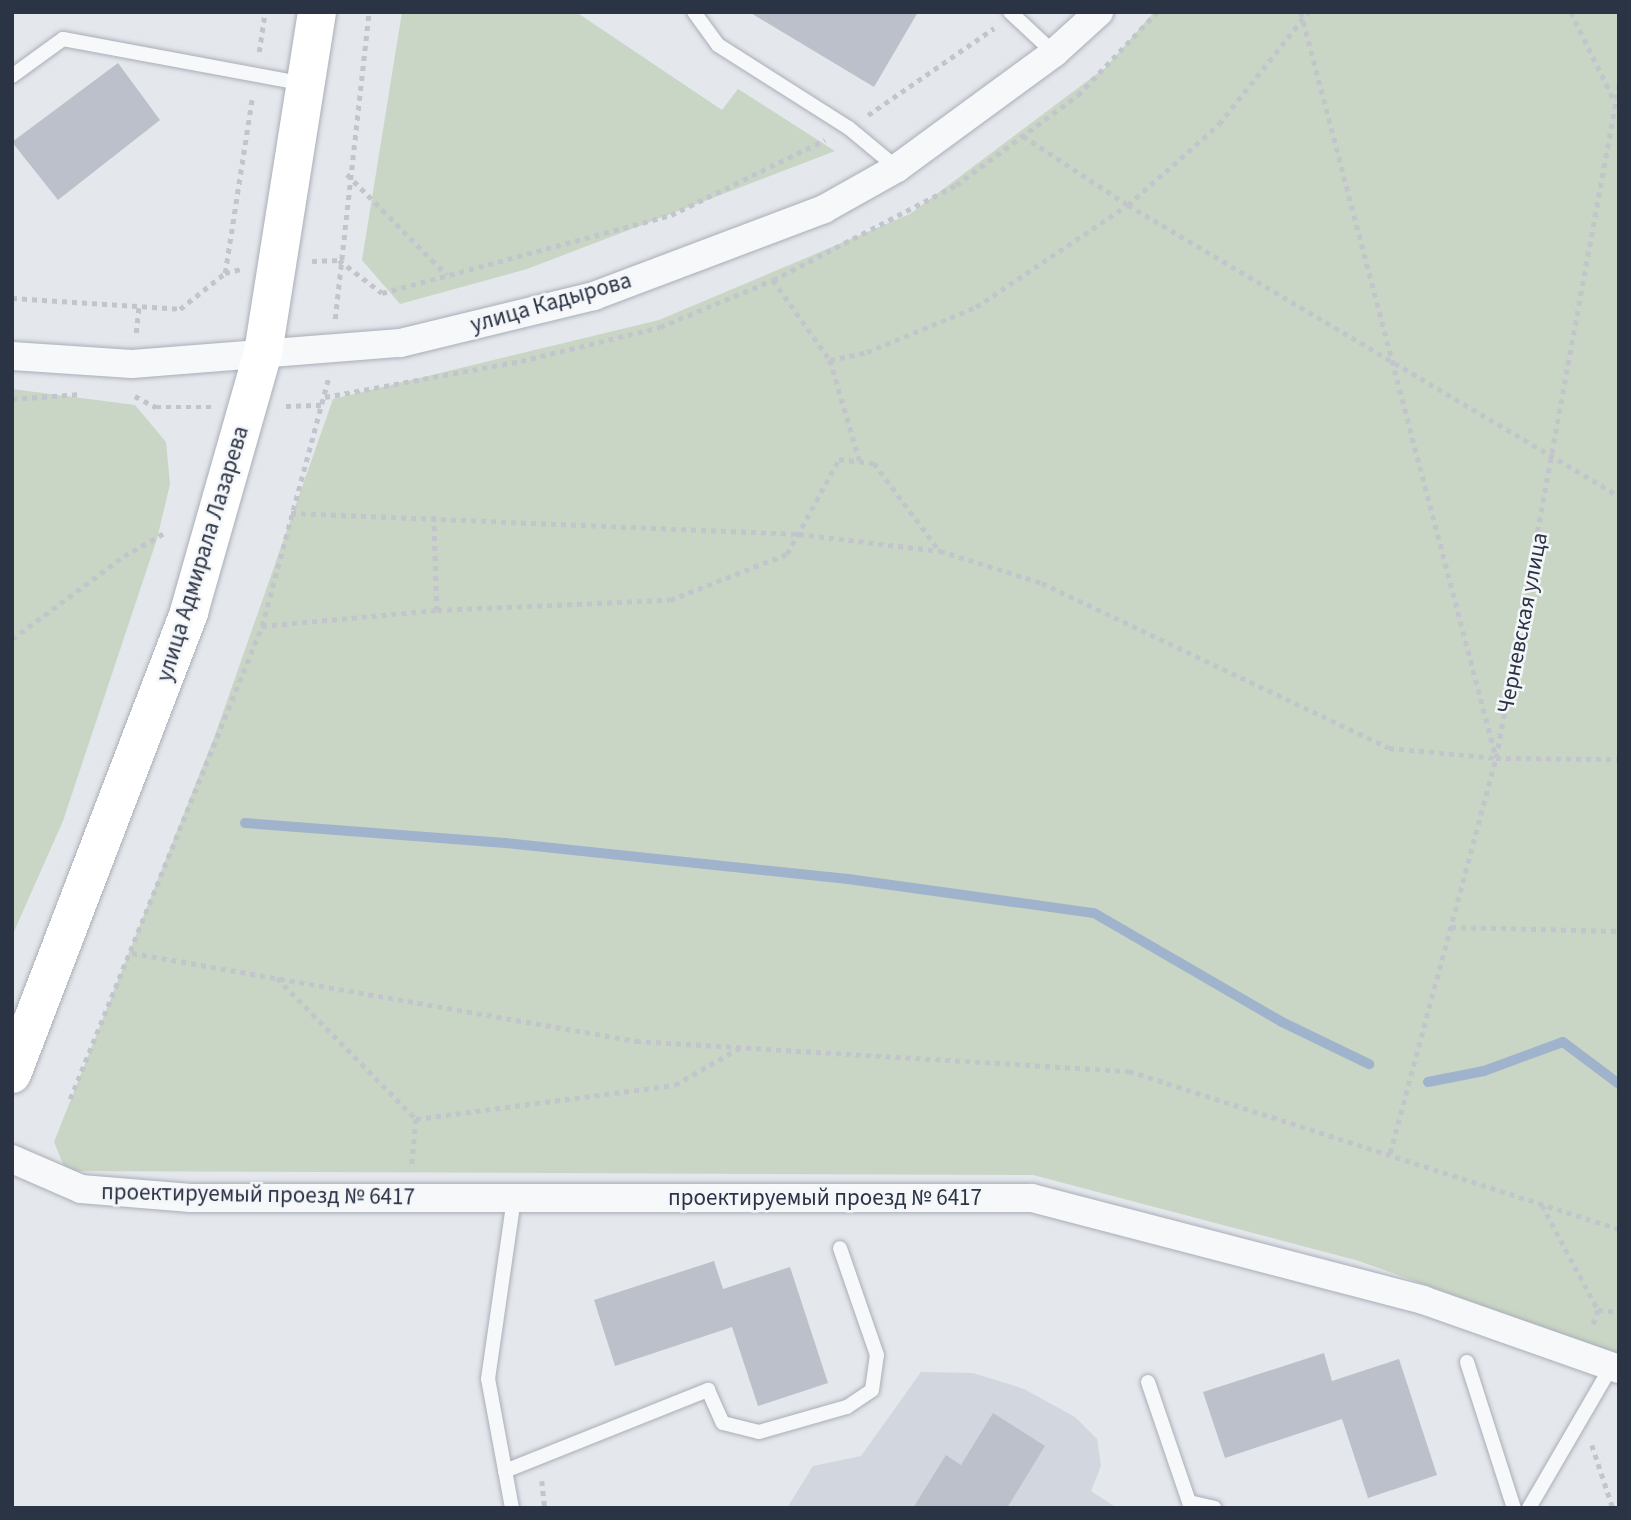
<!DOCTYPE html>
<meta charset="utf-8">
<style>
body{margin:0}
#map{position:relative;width:1631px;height:1520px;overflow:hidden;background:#e4e7ec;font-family:"Source Sans 3",sans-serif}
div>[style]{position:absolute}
.built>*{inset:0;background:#d2d6de}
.green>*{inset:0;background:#c9d6c5}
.stream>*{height:10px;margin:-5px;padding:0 5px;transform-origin:5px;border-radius:5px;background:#9fb4cc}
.building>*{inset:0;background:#bbc0ca}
.path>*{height:4.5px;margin-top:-2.25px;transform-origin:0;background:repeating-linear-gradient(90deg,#c2c5cb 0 5px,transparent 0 10px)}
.roads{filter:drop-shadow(0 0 2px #a9aeb7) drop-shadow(0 0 2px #a9aeb7)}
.lane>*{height:14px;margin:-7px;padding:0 7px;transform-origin:7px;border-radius:7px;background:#f7f8fa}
.street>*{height:28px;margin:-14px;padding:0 14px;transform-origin:14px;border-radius:14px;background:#f7f8fa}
.secondary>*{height:38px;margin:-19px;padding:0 19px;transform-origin:19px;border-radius:19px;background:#fff}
span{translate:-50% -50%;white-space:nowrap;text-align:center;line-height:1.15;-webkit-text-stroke:5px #f4f6f9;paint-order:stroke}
.street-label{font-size:23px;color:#2b3445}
.frame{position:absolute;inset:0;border:14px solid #2b3445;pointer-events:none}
</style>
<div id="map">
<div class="built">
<div style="clip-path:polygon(921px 1372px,973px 1373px,1024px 1389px,1075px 1417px,1097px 1439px,1101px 1466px,1091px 1491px,1117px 1508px,787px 1508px,813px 1466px,861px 1456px)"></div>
</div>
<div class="green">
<div style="clip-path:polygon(402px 12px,576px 12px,722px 110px,738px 89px,835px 151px,527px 269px,400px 304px,362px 260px)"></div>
<div style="clip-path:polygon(1154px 12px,1619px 12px,1619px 1355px,1359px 1261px,1033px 1175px,66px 1171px,54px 1142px,215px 735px,333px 399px,659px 320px,910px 214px,1106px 67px)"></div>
<div style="clip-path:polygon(12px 389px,135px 405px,166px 442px,170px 484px,157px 539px,63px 821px,12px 936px)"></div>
</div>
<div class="stream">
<div style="left:245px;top:823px;width:261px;rotate:4.4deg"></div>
<div style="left:505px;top:843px;width:345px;rotate:6deg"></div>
<div style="left:848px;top:879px;width:248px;rotate:7.9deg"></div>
<div style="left:1094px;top:913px;width:217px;rotate:30.1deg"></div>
<div style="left:1282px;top:1022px;width:97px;rotate:25.8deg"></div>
<div style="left:1428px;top:1082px;width:57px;rotate:-11.1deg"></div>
<div style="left:1484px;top:1071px;width:84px;rotate:-20.2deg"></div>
<div style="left:1563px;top:1042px;width:70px;rotate:36.9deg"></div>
</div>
<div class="building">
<div style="clip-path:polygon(749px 12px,918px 12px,874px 87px)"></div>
<div style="clip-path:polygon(118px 63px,160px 120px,58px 200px,12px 142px)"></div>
<div style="clip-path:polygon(714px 1261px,723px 1289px,790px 1267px,828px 1383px,758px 1406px,732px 1327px,615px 1366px,594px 1300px)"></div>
<div style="clip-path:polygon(1324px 1353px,1332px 1381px,1399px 1359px,1437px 1475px,1368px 1498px,1342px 1419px,1225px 1458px,1203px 1392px)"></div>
<div style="clip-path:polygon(993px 1413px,1045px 1446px,1007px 1508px,913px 1508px,946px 1455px,961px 1465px)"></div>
</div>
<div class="path">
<div style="left:1301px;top:12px;width:770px;rotate:75.33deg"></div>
<div style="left:1571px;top:12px;width:100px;rotate:63.9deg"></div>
<div style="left:259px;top:52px;width:40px;rotate:-81.5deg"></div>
<div style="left:868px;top:115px;width:153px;rotate:-34.6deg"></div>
<div style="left:1023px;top:136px;width:126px;rotate:33.3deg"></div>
<div style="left:1128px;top:205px;width:571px;rotate:30.65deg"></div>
<div style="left:347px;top:174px;width:142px;rotate:45.3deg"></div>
<div style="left:312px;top:261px;width:27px;rotate:-2deg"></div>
<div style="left:339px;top:260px;width:54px;rotate:37.5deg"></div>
<div style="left:382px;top:293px;width:299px;rotate:-15.1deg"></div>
<div style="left:671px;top:215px;width:171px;rotate:-26deg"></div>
<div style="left:225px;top:273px;width:16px;rotate:-14deg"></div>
<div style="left:773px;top:280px;width:98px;rotate:54.5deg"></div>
<div style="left:830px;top:360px;width:106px;rotate:73.6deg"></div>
<div style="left:12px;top:298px;width:168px;rotate:3.7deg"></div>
<div style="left:180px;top:309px;width:58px;rotate:-38.7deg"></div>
<div style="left:225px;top:273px;width:176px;rotate:-81.2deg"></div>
<div style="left:335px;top:319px;width:309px;rotate:-83.7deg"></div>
<div style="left:136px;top:333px;width:27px;rotate:-84deg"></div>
<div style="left:830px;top:360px;width:38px;rotate:-12deg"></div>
<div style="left:867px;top:352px;width:118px;rotate:-22.4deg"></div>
<div style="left:976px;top:307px;width:183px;rotate:-33.9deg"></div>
<div style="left:1128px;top:205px;width:122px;rotate:-41.7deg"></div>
<div style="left:1219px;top:124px;width:143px;rotate:-51.5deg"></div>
<div style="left:135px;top:396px;width:24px;rotate:28deg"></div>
<div style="left:156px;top:407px;width:55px"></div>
<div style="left:325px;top:397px;width:199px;rotate:-10.4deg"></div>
<div style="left:521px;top:361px;width:143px;rotate:-13.7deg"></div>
<div style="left:660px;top:327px;width:122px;rotate:-22.6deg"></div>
<div style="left:773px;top:280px;width:206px;rotate:-27.4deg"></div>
<div style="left:956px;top:185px;width:152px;rotate:-36.4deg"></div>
<div style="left:1078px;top:95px;width:115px;rotate:-46.4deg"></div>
<div style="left:12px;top:399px;width:69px;rotate:-4.1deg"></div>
<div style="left:286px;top:406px;width:38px;rotate:-2deg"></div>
<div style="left:291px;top:513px;width:508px;rotate:2.37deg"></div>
<div style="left:799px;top:534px;width:142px;rotate:6.9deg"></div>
<div style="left:940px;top:551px;width:107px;rotate:17.4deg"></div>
<div style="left:1042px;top:583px;width:384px;rotate:25.4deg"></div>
<div style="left:1389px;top:748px;width:107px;rotate:5.3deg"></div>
<div style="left:1496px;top:758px;width:123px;rotate:0.5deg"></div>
<div style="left:434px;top:516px;width:94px;rotate:88.2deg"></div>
<div style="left:262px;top:626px;width:176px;rotate:-5.2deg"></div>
<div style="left:437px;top:610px;width:233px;rotate:-2.5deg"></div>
<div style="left:670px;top:600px;width:126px;rotate:-21.5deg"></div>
<div style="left:787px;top:554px;width:108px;rotate:-61.3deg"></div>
<div style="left:839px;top:459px;width:35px;rotate:7deg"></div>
<div style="left:874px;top:463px;width:109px;rotate:53.2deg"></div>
<div style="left:12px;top:639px;width:139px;rotate:-36.5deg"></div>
<div style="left:124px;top:556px;width:48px;rotate:-29.7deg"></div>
<div style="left:1451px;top:927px;width:168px;rotate:1.4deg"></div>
<div style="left:132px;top:953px;width:512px;rotate:9.9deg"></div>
<div style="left:636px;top:1041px;width:494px;rotate:3.5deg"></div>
<div style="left:1129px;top:1071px;width:515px;rotate:17.87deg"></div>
<div style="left:277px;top:978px;width:198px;rotate:45.4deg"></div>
<div style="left:416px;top:1119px;width:48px;rotate:94.8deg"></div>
<div style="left:70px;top:1099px;width:510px;rotate:-67.91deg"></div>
<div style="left:262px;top:626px;width:255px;rotate:-75deg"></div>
<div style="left:416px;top:1119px;width:261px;rotate:-7.5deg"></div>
<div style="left:675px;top:1085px;width:74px;rotate:-30deg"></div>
<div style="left:1390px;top:1153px;width:409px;rotate:-75deg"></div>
<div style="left:1496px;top:758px;width:685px;rotate:-79.66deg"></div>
<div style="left:1542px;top:1205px;width:119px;rotate:61.9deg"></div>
<div style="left:1598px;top:1310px;width:19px;rotate:108deg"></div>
<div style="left:1598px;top:1310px;width:21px;rotate:5deg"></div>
<div style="left:1592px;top:1445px;width:66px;rotate:71.6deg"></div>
<div style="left:542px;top:1481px;width:27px;rotate:84deg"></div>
</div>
<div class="roads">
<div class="lane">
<div style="left:694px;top:12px;width:41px;rotate:54deg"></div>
<div style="left:718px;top:45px;width:155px;rotate:32.4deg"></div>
<div style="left:849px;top:128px;width:62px;rotate:39.8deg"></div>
<div style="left:1010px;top:12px;width:60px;rotate:43deg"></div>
<div style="left:12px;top:76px;width:63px;rotate:-36deg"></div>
<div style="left:63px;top:39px;width:247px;rotate:10.5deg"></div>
<div style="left:1467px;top:1362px;width:153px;rotate:72.2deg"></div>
<div style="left:1148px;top:1382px;width:127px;rotate:71.1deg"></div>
<div style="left:1189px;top:1502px;width:26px;rotate:13deg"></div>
<div style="left:505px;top:1471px;width:219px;rotate:-21.8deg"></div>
<div style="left:708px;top:1390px;width:36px;rotate:66deg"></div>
<div style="left:723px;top:1423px;width:37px;rotate:14deg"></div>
<div style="left:759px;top:1432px;width:91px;rotate:-15.9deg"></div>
<div style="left:847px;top:1407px;width:30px;rotate:-34deg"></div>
<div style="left:872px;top:1390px;width:35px;rotate:-82deg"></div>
<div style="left:877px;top:1355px;width:113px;rotate:-109.1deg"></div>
<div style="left:512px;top:1508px;width:131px;rotate:-100.5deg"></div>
<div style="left:488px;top:1379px;width:183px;rotate:-81.8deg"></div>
<div style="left:1529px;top:1508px;width:163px;rotate:-59.8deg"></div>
</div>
<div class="street">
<div style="left:12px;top:356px;width:120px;rotate:3.8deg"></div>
<div style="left:132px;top:364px;width:269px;rotate:-4.5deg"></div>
<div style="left:400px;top:343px;width:200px;rotate:-13.6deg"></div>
<div style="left:594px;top:296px;width:246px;rotate:-20.7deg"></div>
<div style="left:824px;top:209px;width:84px;rotate:-29.3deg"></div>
<div style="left:897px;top:168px;width:195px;rotate:-36.2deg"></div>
<div style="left:1054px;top:53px;width:61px;rotate:-42.3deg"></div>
<div style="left:12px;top:1159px;width:75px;rotate:23.5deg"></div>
<div style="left:81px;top:1189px;width:110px;rotate:4.7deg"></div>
<div style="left:191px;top:1198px;width:841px"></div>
<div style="left:1032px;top:1198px;width:404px;rotate:14.6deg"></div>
<div style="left:1423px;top:1300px;width:208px;rotate:19.4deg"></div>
</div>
<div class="secondary">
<div style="left:12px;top:1074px;width:495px;rotate:-69deg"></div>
<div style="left:189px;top:612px;width:269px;rotate:-74.1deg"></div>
<div style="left:263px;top:353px;width:345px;rotate:-81deg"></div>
</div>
</div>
<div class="street-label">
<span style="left:551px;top:303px;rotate:-16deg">улица Кадырова</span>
<span style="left:203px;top:554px;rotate:-73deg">улица Адмирала Лазарева</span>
<span style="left:1523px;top:623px;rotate:-79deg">Черневская улица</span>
<span style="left:258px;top:1195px;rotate:1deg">проектируемый проезд № 6417</span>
<span style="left:825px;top:1198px">проектируемый проезд № 6417</span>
</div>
<div class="frame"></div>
</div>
